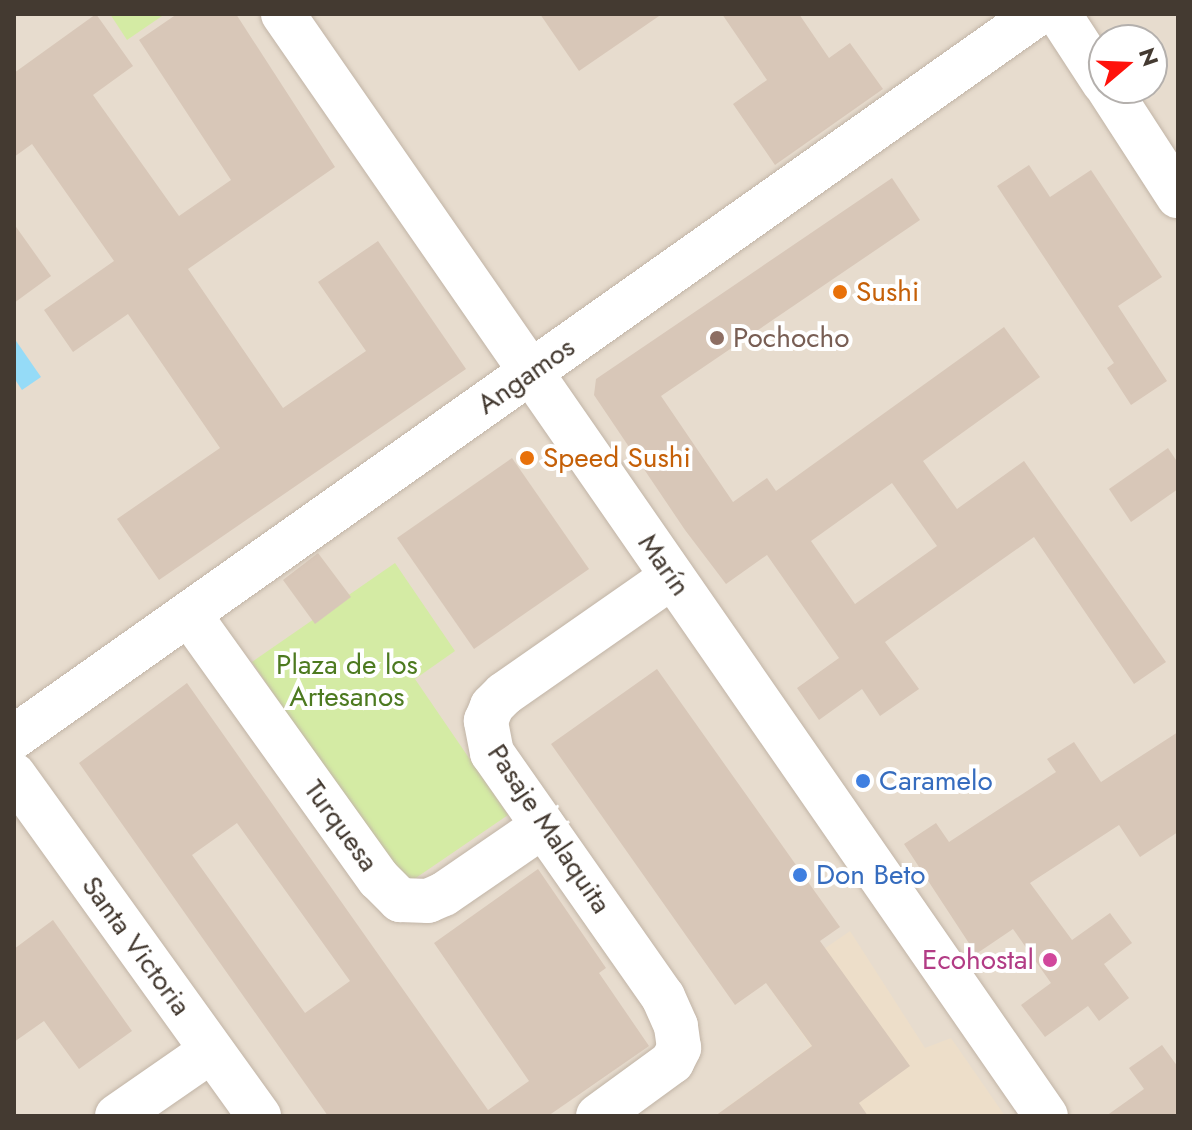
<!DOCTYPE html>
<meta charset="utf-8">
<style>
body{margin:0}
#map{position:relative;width:1192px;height:1130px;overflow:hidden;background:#f2ebe0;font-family:Jost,sans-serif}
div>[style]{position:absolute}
.residential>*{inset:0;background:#e7dcce}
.education>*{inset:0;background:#eddec9}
.green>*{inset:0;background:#d4eba4}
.water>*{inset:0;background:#95dbf7}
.building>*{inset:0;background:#d8c7b8}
.roads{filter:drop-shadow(0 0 2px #c1b4a6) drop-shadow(0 0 2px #c1b4a6)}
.minor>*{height:44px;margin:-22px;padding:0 22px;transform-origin:22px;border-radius:22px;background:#fff}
.dots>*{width:22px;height:22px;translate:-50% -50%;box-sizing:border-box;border:4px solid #fff;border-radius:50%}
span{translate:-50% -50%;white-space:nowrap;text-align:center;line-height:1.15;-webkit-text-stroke:8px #fff;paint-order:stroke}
.food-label{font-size:28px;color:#c56008}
.left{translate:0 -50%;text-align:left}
.education-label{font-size:28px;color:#785e54}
.street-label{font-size:28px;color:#443a31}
.park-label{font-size:28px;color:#4d7a20}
.shop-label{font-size:28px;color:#366cbe}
.hotel-label{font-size:28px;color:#b23c85}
.right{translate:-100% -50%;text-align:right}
.frame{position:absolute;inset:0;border:16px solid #443a31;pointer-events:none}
.north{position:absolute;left:1088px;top:24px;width:80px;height:80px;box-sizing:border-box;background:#fff;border:2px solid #b4b0ad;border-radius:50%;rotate:71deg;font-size:22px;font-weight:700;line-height:32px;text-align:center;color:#443a31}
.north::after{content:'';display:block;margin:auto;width:28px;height:36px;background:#ff120b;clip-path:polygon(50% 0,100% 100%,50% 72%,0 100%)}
</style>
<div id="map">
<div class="residential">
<div style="clip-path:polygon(evenodd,14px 14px,1178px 14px,1178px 1116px,14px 1116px,14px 14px,1104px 40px,1152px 40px,1152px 88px,1104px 88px,1104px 40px)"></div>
</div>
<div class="education">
<div style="clip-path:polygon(850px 931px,925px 1048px,951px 1038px,1005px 1116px,715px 1116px,811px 1046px,769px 987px)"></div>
</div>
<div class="green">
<div style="clip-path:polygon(110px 14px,165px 14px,127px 40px)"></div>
<div style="clip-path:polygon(395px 563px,455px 651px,415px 679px,508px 815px,404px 886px,252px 662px)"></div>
</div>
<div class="water">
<div style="clip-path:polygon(14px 338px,41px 377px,22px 390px,14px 378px)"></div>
</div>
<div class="building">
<div style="clip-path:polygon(96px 14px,133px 66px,93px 95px,179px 216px,231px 180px,139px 40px,177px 14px,236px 14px,335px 167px,188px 269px,283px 408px,366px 351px,318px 282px,378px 241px,466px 369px,159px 580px,117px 519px,220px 448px,128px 314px,73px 352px,44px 310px,114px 261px,32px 144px,14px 157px,14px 73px)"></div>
<div style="clip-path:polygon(540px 14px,662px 14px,579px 71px)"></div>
<div style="clip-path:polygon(722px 14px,799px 14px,829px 58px,850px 43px,883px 89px,775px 165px,733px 104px,767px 80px)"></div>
<div style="clip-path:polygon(1029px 165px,1050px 197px,1091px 170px,1162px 277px,1118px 306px,1167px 381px,1131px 405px,1107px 368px,1114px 363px,997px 186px)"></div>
<div style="clip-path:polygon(evenodd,892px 178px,920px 220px,661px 396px,733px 502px,767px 478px,776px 491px,1004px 327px,1040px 377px,923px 461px,957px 509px,1024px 461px,1166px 662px,1134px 684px,1034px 537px,885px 642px,919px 689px,880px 716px,862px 689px,819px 720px,797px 688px,839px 658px,767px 555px,726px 584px,685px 530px,594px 395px,596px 379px,892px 178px,892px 483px,937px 546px,855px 604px,811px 541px,892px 483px)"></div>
<div style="clip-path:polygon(14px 224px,51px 276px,14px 303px)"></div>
<div style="clip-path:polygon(1168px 448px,1178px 463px,1178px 489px,1131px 522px,1109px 489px)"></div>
<div style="clip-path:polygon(512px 458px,589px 569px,474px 649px,397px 538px)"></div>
<div style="clip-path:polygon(318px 553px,351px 597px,315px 624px,283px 580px)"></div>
<div style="clip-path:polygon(657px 669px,840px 927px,820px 941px,910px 1066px,859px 1103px,868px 1116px,715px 1116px,812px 1046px,766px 983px,735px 1005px,551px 744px)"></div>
<div style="clip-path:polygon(evenodd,187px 683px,488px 1110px,529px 1081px,434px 943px,538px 869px,606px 968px,599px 973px,649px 1046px,548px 1116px,328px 1116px,79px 763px,187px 683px,237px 823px,350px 981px,305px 1013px,192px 855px,237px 823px)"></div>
<div style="clip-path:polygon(1178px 732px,1178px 832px,1140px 857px,1119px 825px,1030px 883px,1072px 940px,1110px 913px,1132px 943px,1104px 964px,1129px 998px,1099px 1021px,1088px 1006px,1045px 1037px,1021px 1005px,1051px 983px,1013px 929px,976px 954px,904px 844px,936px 823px,949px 842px,1056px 772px,1047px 759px,1074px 742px,1101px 782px)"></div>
<div style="clip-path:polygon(53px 920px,132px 1031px,79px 1069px,44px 1021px,14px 1042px,14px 949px)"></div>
<div style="clip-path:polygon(1162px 1045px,1178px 1067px,1178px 1116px,1106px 1116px,1144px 1089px,1129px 1068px)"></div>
</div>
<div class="roads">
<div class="minor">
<div style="left:283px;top:14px;width:1340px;rotate:55.3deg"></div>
<div style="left:1059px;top:14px;width:82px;rotate:56.9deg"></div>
<div style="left:1108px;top:88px;width:129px;rotate:57.1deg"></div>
<div style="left:189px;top:614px;width:326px;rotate:54.4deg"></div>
<div style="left:379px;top:879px;width:30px;rotate:45deg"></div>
<div style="left:400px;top:900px;width:28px;rotate:2deg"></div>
<div style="left:428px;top:901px;width:17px;rotate:-24deg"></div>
<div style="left:444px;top:894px;width:120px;rotate:-34.5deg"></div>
<div style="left:14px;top:737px;width:1253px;rotate:-35.25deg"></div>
<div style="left:14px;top:775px;width:420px;rotate:54.3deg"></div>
<div style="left:117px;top:1116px;width:114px;rotate:-34.7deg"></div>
<div style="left:598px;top:1116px;width:92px;rotate:-36.1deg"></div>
<div style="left:672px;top:1062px;width:16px;rotate:-63deg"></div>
<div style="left:679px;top:1048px;width:22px;rotate:-98deg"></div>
<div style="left:676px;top:1026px;width:32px;rotate:-114deg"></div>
<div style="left:663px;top:997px;width:298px;rotate:-125deg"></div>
<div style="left:492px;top:753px;width:33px;rotate:-101deg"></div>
<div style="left:486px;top:721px;width:16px;rotate:-68deg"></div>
<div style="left:492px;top:706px;width:17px;rotate:-45deg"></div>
<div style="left:504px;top:694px;width:205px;rotate:-34.9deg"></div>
</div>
</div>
<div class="dots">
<div style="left:840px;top:292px;background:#e8710a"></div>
<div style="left:717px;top:338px;background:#8d6e63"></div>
<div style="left:527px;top:458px;background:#e8710a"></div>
<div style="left:863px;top:781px;background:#3f7fe0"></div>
<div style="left:800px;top:875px;background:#3f7fe0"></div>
<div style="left:1050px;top:960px;background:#d1479c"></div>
</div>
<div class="food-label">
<span class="left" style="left:856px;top:292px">Sushi</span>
<span class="left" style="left:543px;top:458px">Speed Sushi</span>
</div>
<div class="education-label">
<span class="left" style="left:733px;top:338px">Pochocho</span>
</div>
<div class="street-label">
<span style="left:526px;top:376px;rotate:-35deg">Angamos</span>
<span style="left:664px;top:565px;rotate:55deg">Marín</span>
<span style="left:341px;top:826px;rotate:54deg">Turquesa</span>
<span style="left:549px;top:829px;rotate:56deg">Pasaje Malaquita</span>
<span style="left:136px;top:946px;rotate:54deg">Santa Victoria</span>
</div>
<div class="park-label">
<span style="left:347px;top:681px">Plaza de los<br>Artesanos</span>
</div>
<div class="shop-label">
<span class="left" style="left:879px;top:781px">Caramelo</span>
<span class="left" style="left:816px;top:875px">Don Beto</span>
</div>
<div class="hotel-label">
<span class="right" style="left:1034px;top:960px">Ecohostal</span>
</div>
<div class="frame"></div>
<div class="north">N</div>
</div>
